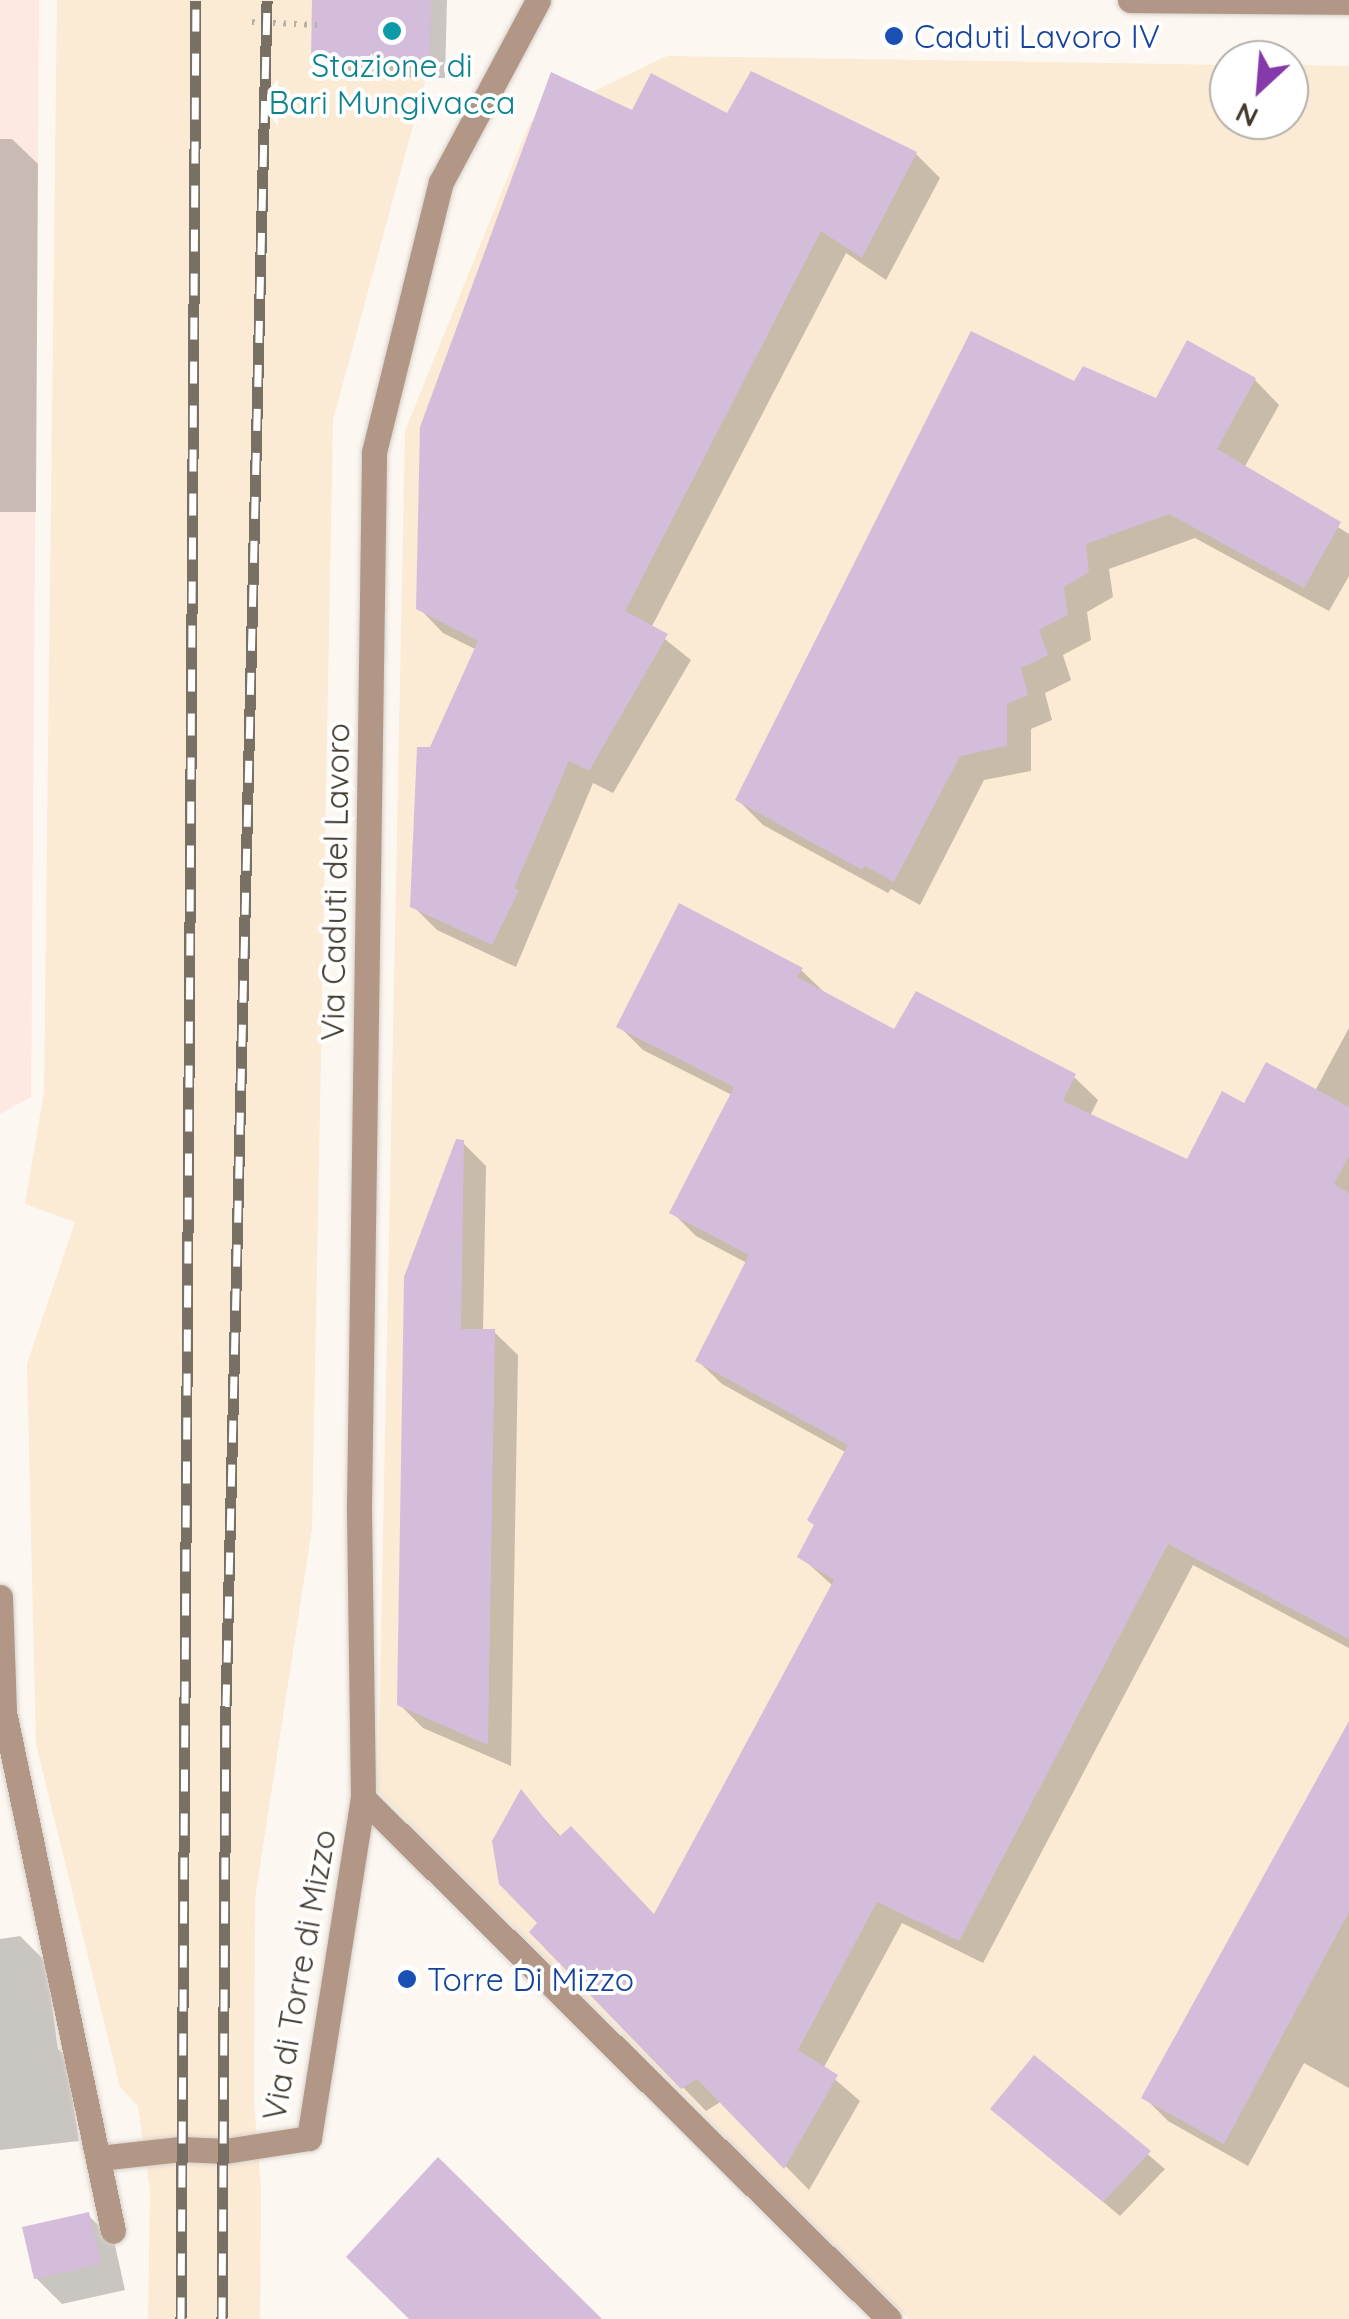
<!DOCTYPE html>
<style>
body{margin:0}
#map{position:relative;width:1349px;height:2319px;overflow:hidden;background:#fcf7f1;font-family:Quicksand,sans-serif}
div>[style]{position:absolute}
.commercial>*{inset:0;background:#fde9e1}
.built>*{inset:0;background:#fbead4}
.shadow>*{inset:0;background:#0003}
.building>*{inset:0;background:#d4bdda}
.path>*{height:6px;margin-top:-3px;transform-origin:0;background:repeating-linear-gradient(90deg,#b8b1a9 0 2.5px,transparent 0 10.5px)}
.roads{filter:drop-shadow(0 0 2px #d7d1ca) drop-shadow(0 0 2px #d7d1ca)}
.minor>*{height:25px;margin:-12.5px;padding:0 12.5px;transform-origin:12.5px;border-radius:12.5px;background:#b29786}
.rail>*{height:11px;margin-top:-5.5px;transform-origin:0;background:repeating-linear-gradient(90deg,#fff 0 22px,#787065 0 44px);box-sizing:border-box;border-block:2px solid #787065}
.dots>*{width:28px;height:28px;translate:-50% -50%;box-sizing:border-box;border:5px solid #fff;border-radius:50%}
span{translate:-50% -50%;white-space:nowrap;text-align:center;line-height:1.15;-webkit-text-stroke:8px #fff;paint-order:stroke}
.transit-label{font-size:32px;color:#164399}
.left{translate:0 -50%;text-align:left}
.culture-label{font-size:32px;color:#0d838f}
.street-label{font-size:32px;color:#43392d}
.north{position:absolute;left:1209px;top:40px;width:100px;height:100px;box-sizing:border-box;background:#fff;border:2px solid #b4b0ab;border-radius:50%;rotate:206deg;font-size:28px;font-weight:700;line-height:40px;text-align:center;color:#43392d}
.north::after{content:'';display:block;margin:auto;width:35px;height:45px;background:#8539aa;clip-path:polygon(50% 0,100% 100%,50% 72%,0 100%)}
</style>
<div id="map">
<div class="commercial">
<div style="clip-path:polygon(0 0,39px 0,31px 1097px,0 1114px)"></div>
</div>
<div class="built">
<div style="clip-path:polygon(57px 0,431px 0,430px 63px,333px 420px,312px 1528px,255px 1898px,254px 2102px,261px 2189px,260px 2319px,148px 2319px,150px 2190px,138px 2106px,120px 2087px,36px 1744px,27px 1364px,75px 1222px,25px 1204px,44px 1092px)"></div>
<div style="clip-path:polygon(667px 56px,1229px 65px,1229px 120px,1289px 120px,1289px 65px,1349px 66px,1349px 2319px,909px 2319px,378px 1791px,405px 431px,530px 122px)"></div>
</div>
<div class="shadow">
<div style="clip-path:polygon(315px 0,447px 0,445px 78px,330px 76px,314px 60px)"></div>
<div style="clip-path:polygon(752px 74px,916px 154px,940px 178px,886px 280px,846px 253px,651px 628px,691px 660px,613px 793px,593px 783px,516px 967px,437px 930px,413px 906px,431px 750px,477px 650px,443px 633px,419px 608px,633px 114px,728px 116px)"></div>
<div style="clip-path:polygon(0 139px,12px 139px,38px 164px,36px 512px,0 512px)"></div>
<div style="clip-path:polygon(1255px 380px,1279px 405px,1244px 468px,1349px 534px,1349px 576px,1329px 611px,1195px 538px,1109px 569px,1113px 597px,1087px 612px,1091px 640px,1063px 655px,1071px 680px,1045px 693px,1052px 720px,1031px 729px,1031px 771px,984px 780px,920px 905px,891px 889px,888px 893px,763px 825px,738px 800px,1075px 384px,1157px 401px)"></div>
<div style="clip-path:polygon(801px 970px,825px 993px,894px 1033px,1074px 1077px,1098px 1100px,1090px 1116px,1188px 1162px,1245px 1107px,1315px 1091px,1349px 1028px,1349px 1648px,1193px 1565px,983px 1963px,902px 1923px,823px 2069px,860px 2101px,809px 2190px,722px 2101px,706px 2111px,532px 1932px,541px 1923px,521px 1793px,562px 1838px,655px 1917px,833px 1586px,800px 1556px,847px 1453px,722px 1384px,698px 1361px,747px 1263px,696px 1236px,672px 1212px,732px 1095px,643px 1050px,619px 1026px)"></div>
<div style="clip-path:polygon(463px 1143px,486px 1166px,483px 1332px,494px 1332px,518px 1355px,511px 1766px,423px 1728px,399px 1704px)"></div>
<div style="clip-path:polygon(1349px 1725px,1349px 2088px,1304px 2063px,1248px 2166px,1168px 2121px,1144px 2097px)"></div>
<div style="clip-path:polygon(20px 1936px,46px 1962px,58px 2049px,66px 2057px,79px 2141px,0 2150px,0 1939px)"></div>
<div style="clip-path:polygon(1035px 2059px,1165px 2169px,1120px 2216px,993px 2109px)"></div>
<div style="clip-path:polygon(88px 2215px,114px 2241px,125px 2290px,62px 2304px,36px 2278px)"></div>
</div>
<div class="building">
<div style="clip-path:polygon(312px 0,431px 0,430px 63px,311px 61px)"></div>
<div style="clip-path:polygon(751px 71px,917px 152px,862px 258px,821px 231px,625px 611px,668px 634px,589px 771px,569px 761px,514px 888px,519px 890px,492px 945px,410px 907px,417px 747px,430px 747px,478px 641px,416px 609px,420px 427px,551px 72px,632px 110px,651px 73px,727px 113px)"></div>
<div style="clip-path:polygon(971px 331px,1074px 381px,1083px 366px,1156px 398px,1187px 340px,1256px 378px,1217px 449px,1341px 522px,1304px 588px,1169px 514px,1086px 544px,1089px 572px,1064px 587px,1068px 615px,1039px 630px,1048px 655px,1021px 668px,1028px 695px,1007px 704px,1007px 746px,960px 756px,894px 882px,865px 866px,862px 870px,735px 800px)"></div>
<div style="clip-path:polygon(679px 903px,803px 968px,797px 977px,894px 1029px,916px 991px,1076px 1074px,1063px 1101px,1187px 1159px,1222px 1091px,1244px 1103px,1266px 1062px,1349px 1107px,1349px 1156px,1334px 1184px,1349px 1193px,1349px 1639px,1168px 1544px,959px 1941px,877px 1902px,798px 2050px,838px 2075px,784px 2169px,697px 2079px,681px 2089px,529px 1932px,537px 1923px,499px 1884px,492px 1841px,521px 1789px,559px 1837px,571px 1826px,654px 1914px,834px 1580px,797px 1557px,814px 1525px,807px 1520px,848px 1445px,695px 1361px,749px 1255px,669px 1213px,734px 1087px,616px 1027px)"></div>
<div style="clip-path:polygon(456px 1139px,464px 1140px,461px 1329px,495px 1329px,488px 1745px,397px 1705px,404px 1277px)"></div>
<div style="clip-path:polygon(1349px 1721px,1349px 1912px,1224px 2144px,1141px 2098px)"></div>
<div style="clip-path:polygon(1034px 2055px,1151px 2151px,1103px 2202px,990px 2109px)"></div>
<div style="clip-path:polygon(438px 2157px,602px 2319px,409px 2319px,346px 2257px)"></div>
<div style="clip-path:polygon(89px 2212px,101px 2264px,34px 2279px,22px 2227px)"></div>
</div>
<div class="path">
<div style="left:252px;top:22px;width:65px;rotate:2.6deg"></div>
<div style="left:341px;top:69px;width:101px;rotate:2.3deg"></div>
</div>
<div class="roads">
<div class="minor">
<div style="left:1130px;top:0;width:219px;rotate:0.5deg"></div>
<div style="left:0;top:1597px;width:115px;rotate:88deg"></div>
<div style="left:4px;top:1712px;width:530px;rotate:78.14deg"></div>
<div style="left:363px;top:1798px;width:740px;rotate:44.73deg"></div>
<div style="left:99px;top:2158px;width:82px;rotate:-6.3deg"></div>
<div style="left:181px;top:2149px;width:44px;rotate:2.6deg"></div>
<div style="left:225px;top:2151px;width:85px;rotate:-8.8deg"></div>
<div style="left:309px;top:2138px;width:344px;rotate:-81deg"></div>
<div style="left:363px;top:1798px;width:292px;rotate:-90.8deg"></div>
<div style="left:359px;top:1506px;width:1054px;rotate:-89.18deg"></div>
<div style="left:374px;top:452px;width:278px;rotate:-76.1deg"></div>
<div style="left:441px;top:182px;width:206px;rotate:-61.9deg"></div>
</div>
</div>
<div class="rail">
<div style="left:181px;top:2319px;width:2319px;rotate:-89.63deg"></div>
<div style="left:222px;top:2319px;width:613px;rotate:-89.63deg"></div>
<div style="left:226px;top:1706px;width:1706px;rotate:-88.62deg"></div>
</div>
<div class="dots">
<div style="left:392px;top:31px;background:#0f9aa8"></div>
<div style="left:894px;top:36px;background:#1a4fb4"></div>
<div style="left:407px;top:1979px;background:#1a4fb4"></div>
</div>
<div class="transit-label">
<span class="left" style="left:914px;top:36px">Caduti Lavoro IV</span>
<span class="left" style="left:427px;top:1979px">Torre Di Mizzo</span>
</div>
<div class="culture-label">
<span style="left:392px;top:84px">Stazione di<br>Bari Mungivacca</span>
</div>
<div class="street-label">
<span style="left:335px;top:882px;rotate:-89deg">Via Caduti del Lavoro</span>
<span style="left:299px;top:1975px;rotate:-80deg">Via di Torre di Mizzo</span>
</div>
<div class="north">N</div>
</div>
